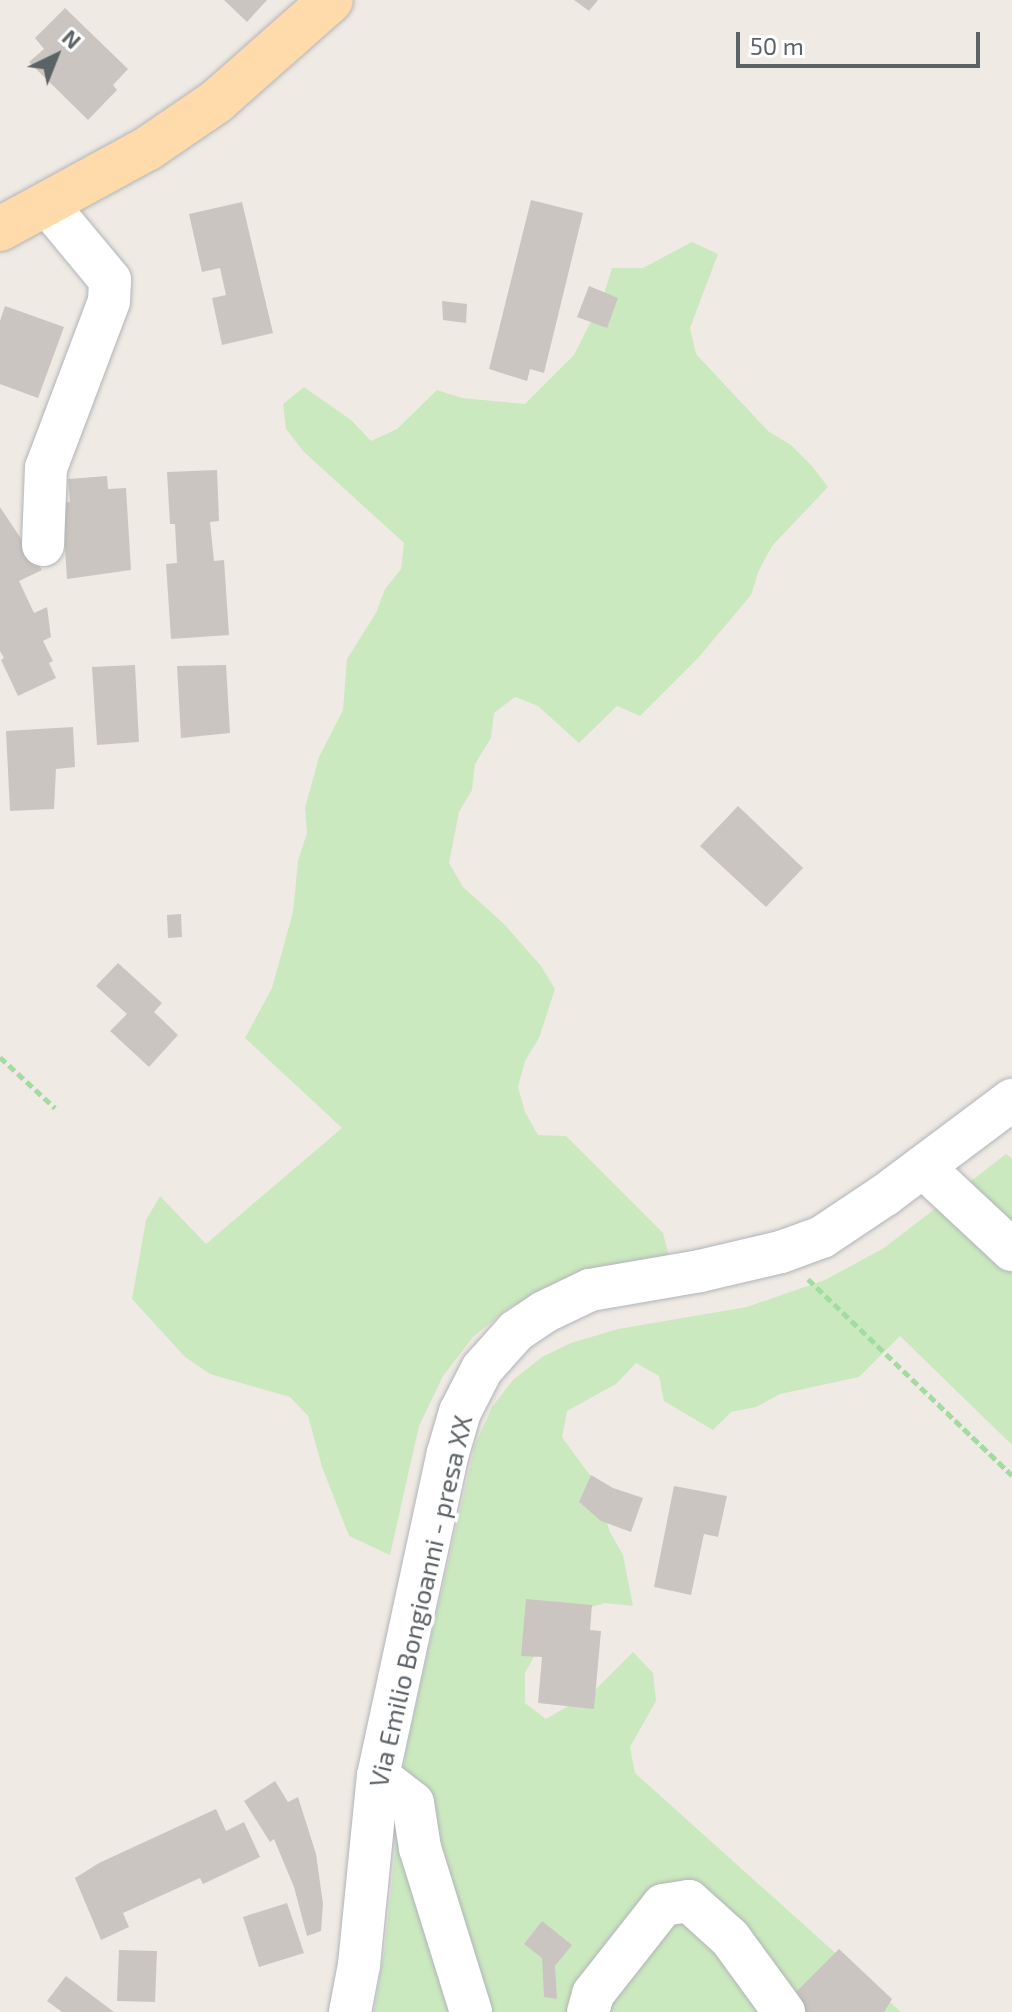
<!DOCTYPE html>
<style>
body{margin:0}
#map{position:relative;width:1012px;height:2012px;overflow:hidden;background:#f0eae4;font-family:"Exo 2",sans-serif}
div>[style]{position:absolute}
.green>*{inset:0;background:#cbe9bf}
.building>*{inset:0;background:#cbc5c1}
.path>*{height:5px;margin-top:-2.5px;transform-origin:0;background:repeating-linear-gradient(90deg,#a2dca1 0 8px,transparent 0 12px)}
.roads{filter:drop-shadow(0 0 2px #b0b5b8) drop-shadow(0 0 2px #b0b5b8)}
.minor>*{height:42px;margin:-21px;padding:0 21px;transform-origin:21px;border-radius:21px;background:#fff}
.major>*{height:44px;margin:-22px;padding:0 22px;transform-origin:22px;border-radius:22px;background:#ffdaaa}
span{translate:-50% -50%;white-space:nowrap;text-align:center;line-height:1.15;-webkit-text-stroke:7px #fff;paint-order:stroke}
.street-label{font-size:26px;color:#5c6366}
.north{position:absolute;left:16px;top:16px;width:80px;height:80px;-webkit-text-stroke:6px #fff;paint-order:stroke;rotate:43deg;font-size:22px;font-weight:700;line-height:32px;text-align:center;color:#5c6366}
.north::after{content:'';display:block;margin:auto;width:28px;height:36px;background:#5c6366;clip-path:polygon(50% 0,100% 100%,50% 72%,0 100%)}
.scale{position:absolute;left:736px;top:32px;width:244px;height:36px;box-sizing:border-box;border:4px solid #5c6366;border-top:0;padding-left:10px;font-size:24px;line-height:28px;white-space:nowrap;color:#5c6366;-webkit-text-stroke:6px #fff;paint-order:stroke}
</style>
<div id="map">
<div class="green">
<div style="clip-path:polygon(692px 242px,718px 254px,690px 328px,696px 354px,768px 431px,791px 445px,812px 466px,828px 487px,772px 546px,759px 570px,751px 595px,698px 658px,640px 716px,617px 706px,579px 743px,538px 706px,515px 697px,494px 713px,491px 738px,475px 764px,472px 790px,459px 812px,449px 863px,463px 887px,504px 924px,541px 966px,555px 989px,539px 1038px,525px 1061px,518px 1087px,525px 1112px,538px 1135px,566px 1136px,663px 1233px,670px 1261px,550px 1289px,510px 1307px,473px 1337px,443px 1376px,419px 1426px,390px 1555px,349px 1536px,322px 1467px,308px 1416px,290px 1397px,210px 1374px,185px 1357px,132px 1299px,146px 1220px,160px 1196px,206px 1244px,342px 1128px,245px 1038px,272px 988px,293px 912px,298px 861px,307px 833px,305px 808px,319px 757px,343px 710px,347px 659px,376px 613px,385px 589px,401px 569px,404px 543px,304px 452px,286px 429px,283px 404px,304px 387px,351px 420px,371px 441px,397px 429px,437px 390px,462px 398px,525px 404px,574px 355px,603px 297px,612px 268px,643px 268px)"></div>
<div style="clip-path:polygon(1006px 1154px,1012px 1159px,1012px 1445px,900px 1336px,859px 1377px,780px 1394px,756px 1407px,731px 1412px,713px 1430px,664px 1401px,659px 1376px,636px 1363px,616px 1384px,567px 1411px,562px 1437px,592px 1478px,610px 1532px,623px 1555px,633px 1606px,605px 1603px,577px 1611px,538px 1649px,525px 1673px,525px 1703px,546px 1719px,594px 1691px,633px 1652px,653px 1673px,656px 1701px,630px 1747px,635px 1773px,901px 2012px,374px 2012px,385px 1947px,406px 1748px,475px 1445px,492px 1407px,513px 1380px,542px 1357px,571px 1343px,618px 1329px,747px 1307px,825px 1280px,884px 1248px)"></div>
</div>
<div class="building">
<div style="clip-path:polygon(224px 0,267px 0,247px 22px)"></div>
<div style="clip-path:polygon(574px 0,598px 0,589px 11px)"></div>
<div style="clip-path:polygon(65px 8px,128px 69px,113px 85px,117px 90px,88px 120px,29px 62px,44px 49px,35px 38px)"></div>
<div style="clip-path:polygon(531px 200px,583px 213px,544px 373px,530px 369px,527px 381px,489px 369px)"></div>
<div style="clip-path:polygon(242px 202px,273px 333px,222px 345px,212px 298px,226px 295px,220px 268px,202px 272px,189px 214px)"></div>
<div style="clip-path:polygon(589px 286px,618px 298px,607px 328px,577px 317px)"></div>
<div style="clip-path:polygon(442px 301px,467px 304px,466px 323px,443px 320px)"></div>
<div style="clip-path:polygon(5px 306px,64px 327px,38px 398px,0 384px,0 321px)"></div>
<div style="clip-path:polygon(217px 470px,219px 521px,210px 522px,214px 561px,224px 560px,229px 635px,171px 639px,166px 564px,177px 563px,175px 524px,170px 524px,167px 472px)"></div>
<div style="clip-path:polygon(107px 476px,108px 489px,126px 488px,131px 570px,67px 579px,62px 503px,70px 502px,68px 479px)"></div>
<div style="clip-path:polygon(0 507px,42px 570px,19px 581px,34px 613px,47px 607px,51px 637px,43px 641px,53px 661px,49px 663px,56px 678px,18px 696px,1px 660px,4px 658px,0 651px)"></div>
<div style="clip-path:polygon(135px 665px,139px 742px,97px 745px,92px 667px)"></div>
<div style="clip-path:polygon(226px 665px,230px 733px,181px 738px,177px 666px)"></div>
<div style="clip-path:polygon(73px 727px,75px 767px,56px 769px,54px 809px,10px 811px,6px 731px)"></div>
<div style="clip-path:polygon(738px 806px,803px 868px,766px 907px,700px 846px)"></div>
<div style="clip-path:polygon(181px 914px,182px 937px,168px 938px,167px 915px)"></div>
<div style="clip-path:polygon(118px 963px,162px 1003px,154px 1012px,178px 1035px,149px 1067px,110px 1031px,127px 1014px,96px 986px)"></div>
<div style="clip-path:polygon(591px 1475px,613px 1488px,643px 1498px,631px 1532px,601px 1521px,579px 1502px)"></div>
<div style="clip-path:polygon(674px 1486px,727px 1496px,718px 1537px,704px 1534px,691px 1595px,654px 1587px)"></div>
<div style="clip-path:polygon(526px 1599px,592px 1605px,590px 1630px,601px 1631px,594px 1709px,538px 1703px,542px 1657px,521px 1656px)"></div>
<div style="clip-path:polygon(275px 1781px,288px 1802px,298px 1797px,316px 1854px,323px 1904px,321px 1931px,307px 1936px,294px 1887px,274px 1839px,270px 1842px,244px 1801px)"></div>
<div style="clip-path:polygon(216px 1809px,226px 1831px,244px 1822px,260px 1857px,203px 1884px,200px 1878px,123px 1913px,129px 1927px,101px 1940px,75px 1878px,99px 1863px)"></div>
<div style="clip-path:polygon(287px 1903px,304px 1953px,259px 1967px,243px 1917px)"></div>
<div style="clip-path:polygon(542px 1921px,572px 1945px,555px 1966px,557px 1999px,544px 1997px,542px 1958px,524px 1944px)"></div>
<div style="clip-path:polygon(839px 1949px,892px 1999px,884px 2012px,799px 2012px,792px 1996px)"></div>
<div style="clip-path:polygon(119px 1950px,157px 1951px,155px 2002px,117px 2001px)"></div>
<div style="clip-path:polygon(66px 1976px,114px 2012px,62px 2012px,47px 2001px)"></div>
</div>
<div class="path">
<div style="left:0;top:1057px;width:75px;rotate:42.8deg"></div>
<div style="left:808px;top:1279px;width:283px;rotate:43.9deg"></div>
</div>
<div class="roads">
<div class="minor">
<div style="left:43px;top:545px;width:77px;rotate:-87.8deg"></div>
<div style="left:46px;top:468px;width:178px;rotate:-69.3deg"></div>
<div style="left:109px;top:301px;width:21px;rotate:-87deg"></div>
<div style="left:110px;top:280px;width:99px;rotate:-129.7deg"></div>
<div style="left:923px;top:1167px;width:122px;rotate:43deg"></div>
<div style="left:378px;top:1776px;width:44px;rotate:37.6deg"></div>
<div style="left:413px;top:1803px;width:46px;rotate:81.2deg"></div>
<div style="left:420px;top:1848px;width:172px;rotate:72.7deg"></div>
<div style="left:350px;top:2012px;width:48px;rotate:-79.2deg"></div>
<div style="left:359px;top:1965px;width:190px;rotate:-84.3deg"></div>
<div style="left:378px;top:1776px;width:330px;rotate:-77.8deg"></div>
<div style="left:448px;top:1453px;width:43px;rotate:-73.7deg"></div>
<div style="left:460px;top:1412px;width:48px;rotate:-62.9deg"></div>
<div style="left:482px;top:1369px;width:51px;rotate:-48.2deg"></div>
<div style="left:516px;top:1331px;width:34px;rotate:-34deg"></div>
<div style="left:544px;top:1312px;width:51px;rotate:-25.6deg"></div>
<div style="left:590px;top:1290px;width:112px;rotate:-9.8deg"></div>
<div style="left:700px;top:1271px;width:83px;rotate:-13.2deg"></div>
<div style="left:781px;top:1252px;width:44px;rotate:-20.1deg"></div>
<div style="left:822px;top:1237px;width:76px;rotate:-33.7deg"></div>
<div style="left:885px;top:1195px;width:159px;rotate:-36.8deg"></div>
<div style="left:588px;top:2012px;width:19px;rotate:-74deg"></div>
<div style="left:593px;top:1994px;width:113px;rotate:-51.8deg"></div>
<div style="left:663px;top:1905px;width:26px;rotate:-9deg"></div>
<div style="left:689px;top:1901px;width:55px;rotate:42.1deg"></div>
<div style="left:730px;top:1938px;width:92px;rotate:53.9deg"></div>
</div>
<div class="major">
<div style="left:0;top:229px;width:167px;rotate:-28.6deg"></div>
<div style="left:147px;top:149px;width:85px;rotate:-34.4deg"></div>
<div style="left:217px;top:101px;width:152px;rotate:-41.5deg"></div>
</div>
</div>
<div class="street-label">
<span style="left:420px;top:1601px;rotate:-77deg">Via Emilio Bongioanni - presa XX</span>
</div>
<div class="north">N</div>
<div class="scale">50 m</div>
</div>
